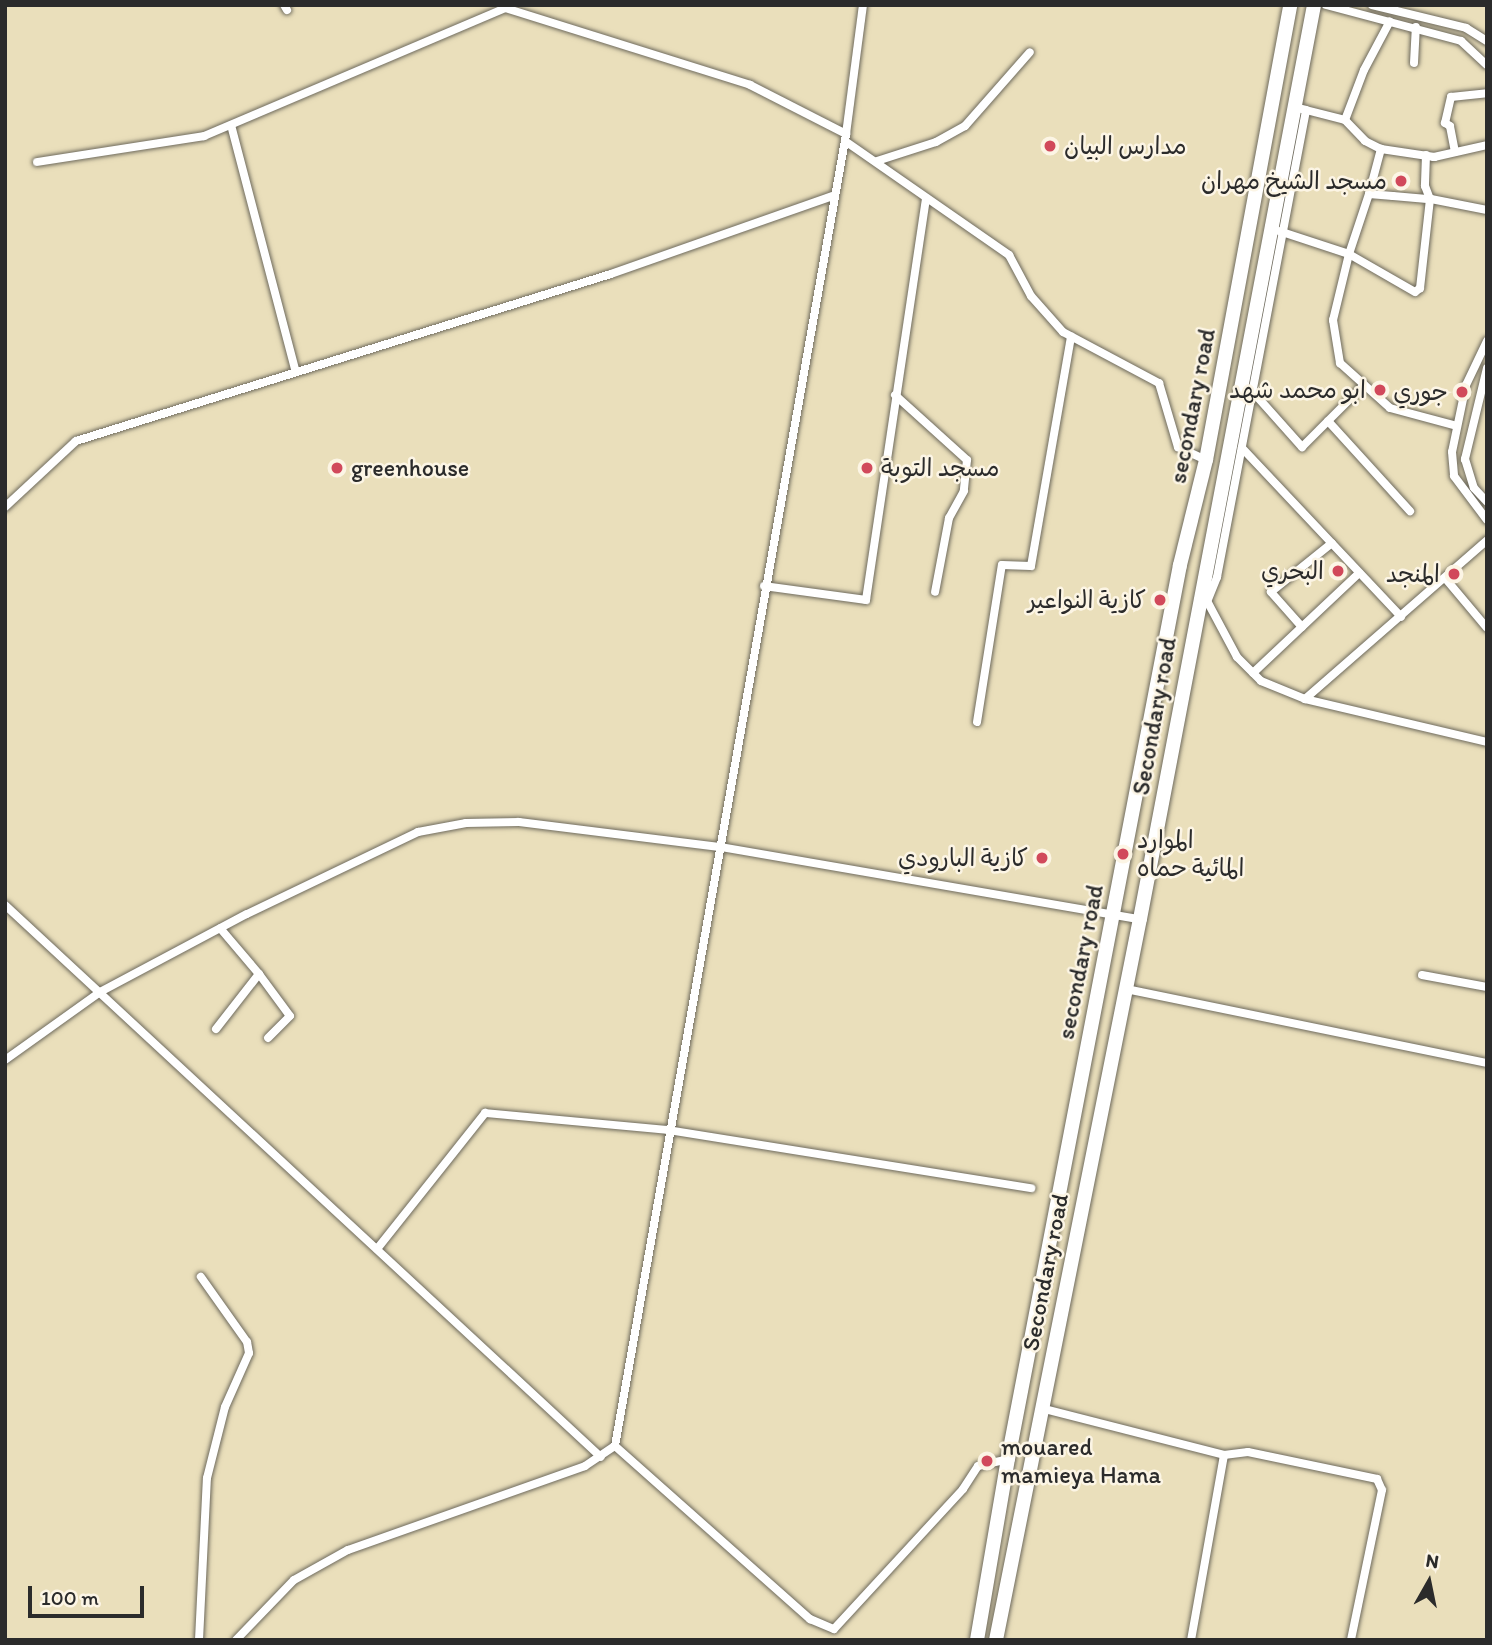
<!DOCTYPE html>
<meta charset="utf-8">
<style>
body{margin:0}
#map{position:relative;width:1492px;height:1645px;overflow:hidden;background:#eadfbb;font-family:Itim,"Playpen Sans Arabic",sans-serif}
div>[style]{position:absolute}
.roads{filter:drop-shadow(0 0 2px #6e6a5d) drop-shadow(0 0 2px #6e6a5d)}
.street>*{height:8px;margin:-4px;padding:0 4px;transform-origin:4px;border-radius:4px;background:#fff}
.primary>*{height:14px;margin:-7px;padding:0 7px;transform-origin:7px;border-radius:7px;background:#fff}
.dots>*{width:19px;height:19px;translate:-50% -50%;box-sizing:border-box;border:4px solid #fcf5e5;border-radius:50%}
span{translate:-50% -50%;white-space:nowrap;text-align:center;line-height:1.15;-webkit-text-stroke:5px #fcf5e5;paint-order:stroke}
.poi-label{font-size:24px;color:#2b2b2b}
.left{translate:0 -50%;text-align:left}
.right{translate:-100% -50%;text-align:right}
.street-label{font-size:24px;color:#2b2b2b}
.frame{position:absolute;inset:0;border:7px solid #2b2b2b;pointer-events:none}
.north{position:absolute;left:1394px;top:1547px;width:70px;height:70px;-webkit-text-stroke:5px #fcf5e5;paint-order:stroke;rotate:9deg;font-size:19px;font-weight:700;line-height:28px;text-align:center;color:#2b2b2b}
.north::after{content:'';display:block;margin:auto;width:24px;height:32px;background:#2b2b2b;clip-path:polygon(50% 0,100% 100%,50% 72%,0 100%)}
.scale{position:absolute;left:28px;top:1586px;width:116px;height:32px;box-sizing:border-box;border:4px solid #2b2b2b;border-top:0;padding-left:9px;font-size:21px;line-height:24px;white-space:nowrap;color:#2b2b2b;-webkit-text-stroke:5px #fcf5e5;paint-order:stroke}
</style>
<div id="map">
<div class="roads">
<div class="street">
<div style="left:284px;top:5px;width:6px;rotate:59deg"></div>
<div style="left:1326px;top:5px;width:140px;rotate:14.9deg"></div>
<div style="left:1461px;top:41px;width:35px;rotate:43deg"></div>
<div style="left:1372px;top:5px;width:97px;rotate:13.7deg"></div>
<div style="left:1466px;top:28px;width:25px;rotate:32deg"></div>
<div style="left:1414px;top:63px;width:36px;rotate:-87deg"></div>
<div style="left:1306px;top:110px;width:40px;rotate:14.4deg"></div>
<div style="left:1345px;top:120px;width:29px;rotate:46deg"></div>
<div style="left:1365px;top:141px;width:18px;rotate:27deg"></div>
<div style="left:1381px;top:149px;width:54px;rotate:8.6deg"></div>
<div style="left:1434px;top:157px;width:54px;rotate:-12.8deg"></div>
<div style="left:1345px;top:120px;width:53px;rotate:-69.2deg"></div>
<div style="left:1364px;top:70px;width:55px;rotate:-62deg"></div>
<div style="left:231px;top:125px;width:255px;rotate:75.3deg"></div>
<div style="left:845px;top:141px;width:200px;rotate:34.8deg"></div>
<div style="left:1009px;top:255px;width:47px;rotate:61.8deg"></div>
<div style="left:1031px;top:296px;width:48px;rotate:48.4deg"></div>
<div style="left:1063px;top:332px;width:109px;rotate:28deg"></div>
<div style="left:1159px;top:383px;width:67px;rotate:73.5deg"></div>
<div style="left:1178px;top:447px;width:31px;rotate:25deg"></div>
<div style="left:1455px;top:152px;width:26px;rotate:-101deg"></div>
<div style="left:1450px;top:126px;width:6px;rotate:-149deg"></div>
<div style="left:1445px;top:123px;width:27px;rotate:-77deg"></div>
<div style="left:1451px;top:97px;width:36px;rotate:-6deg"></div>
<div style="left:1426px;top:155px;width:31px;rotate:92deg"></div>
<div style="left:1425px;top:186px;width:14px;rotate:69deg"></div>
<div style="left:1430px;top:199px;width:90px;rotate:96.4deg"></div>
<div style="left:1420px;top:288px;width:6px;rotate:141deg"></div>
<div style="left:1415px;top:292px;width:76px;rotate:-150.1deg"></div>
<div style="left:1349px;top:254px;width:63px;rotate:-71.6deg"></div>
<div style="left:1369px;top:194px;width:24px;rotate:5deg"></div>
<div style="left:1393px;top:196px;width:37px;rotate:5deg"></div>
<div style="left:1430px;top:199px;width:1px"></div>
<div style="left:1431px;top:199px;width:57px;rotate:11.1deg"></div>
<div style="left:877px;top:161px;width:62px;rotate:-17.9deg"></div>
<div style="left:936px;top:142px;width:33px;rotate:-29deg"></div>
<div style="left:965px;top:126px;width:98px;rotate:-48.7deg"></div>
<div style="left:37px;top:162px;width:169px;rotate:-8.8deg"></div>
<div style="left:204px;top:136px;width:327px;rotate:-23deg"></div>
<div style="left:505px;top:8px;width:257px;rotate:17.4deg"></div>
<div style="left:750px;top:85px;width:108px;rotate:27deg"></div>
<div style="left:1369px;top:194px;width:47px;rotate:-75.1deg"></div>
<div style="left:1279px;top:231px;width:74px;rotate:18.2deg"></div>
<div style="left:1349px;top:254px;width:68px;rotate:103.6deg"></div>
<div style="left:1333px;top:320px;width:44px;rotate:80.8deg"></div>
<div style="left:1340px;top:363px;width:67px;rotate:42deg"></div>
<div style="left:1390px;top:408px;width:69px;rotate:15deg"></div>
<div style="left:1487px;top:341px;width:49px;rotate:115.5deg"></div>
<div style="left:1466px;top:385px;width:68px;rotate:101.8deg"></div>
<div style="left:1452px;top:452px;width:24px;rotate:85deg"></div>
<div style="left:1454px;top:476px;width:55px;rotate:53.1deg"></div>
<div style="left:1487px;top:368px;width:94px;rotate:103.6deg"></div>
<div style="left:1465px;top:459px;width:30px;rotate:73deg"></div>
<div style="left:1474px;top:488px;width:19px;rotate:47deg"></div>
<div style="left:1253px;top:392px;width:74px;rotate:48.3deg"></div>
<div style="left:1302px;top:447px;width:88px;rotate:-45deg"></div>
<div style="left:895px;top:395px;width:97px;rotate:42.1deg"></div>
<div style="left:967px;top:460px;width:31px;rotate:96deg"></div>
<div style="left:964px;top:491px;width:31px;rotate:119deg"></div>
<div style="left:949px;top:518px;width:75px;rotate:100.7deg"></div>
<div style="left:1328px;top:421px;width:122px;rotate:47.7deg"></div>
<div style="left:1242px;top:448px;width:232px;rotate:46.7deg"></div>
<div style="left:5px;top:507px;width:97px;rotate:-42.9deg"></div>
<div style="left:76px;top:441px;width:560px;rotate:-17.34deg"></div>
<div style="left:611px;top:274px;width:235px;rotate:-19.4deg"></div>
<div style="left:1445px;top:578px;width:65px;rotate:50deg"></div>
<div style="left:764px;top:586px;width:103px;rotate:7.8deg"></div>
<div style="left:866px;top:600px;width:406px;rotate:-81.5deg"></div>
<div style="left:1206px;top:599px;width:66px;rotate:61.9deg"></div>
<div style="left:1237px;top:657px;width:34px;rotate:45deg"></div>
<div style="left:1261px;top:681px;width:48px;rotate:22.2deg"></div>
<div style="left:1305px;top:699px;width:187px;rotate:13.3deg"></div>
<div style="left:1207px;top:602px;width:27px;rotate:-68deg"></div>
<div style="left:1217px;top:577px;width:475px;rotate:-79.2deg"></div>
<div style="left:1306px;top:110px;width:12px;rotate:-166deg"></div>
<div style="left:1302px;top:627px;width:47px;rotate:-131.5deg"></div>
<div style="left:1271px;top:592px;width:78px;rotate:-38.8deg"></div>
<div style="left:1253px;top:673px;width:146px;rotate:-43.3deg"></div>
<div style="left:1305px;top:699px;width:242px;rotate:-41.1deg"></div>
<div style="left:977px;top:722px;width:159px;rotate:-81deg"></div>
<div style="left:1002px;top:565px;width:29px;rotate:2deg"></div>
<div style="left:1031px;top:566px;width:233px;rotate:-80.1deg"></div>
<div style="left:5px;top:905px;width:812px;rotate:42.81deg"></div>
<div style="left:259px;top:974px;width:52px;rotate:53.6deg"></div>
<div style="left:290px;top:1016px;width:31px;rotate:135deg"></div>
<div style="left:1422px;top:975px;width:66px;rotate:10.5deg"></div>
<div style="left:1126px;top:989px;width:369px;rotate:11.6deg"></div>
<div style="left:216px;top:1029px;width:70px;rotate:-52deg"></div>
<div style="left:259px;top:974px;width:60px;rotate:-130.3deg"></div>
<div style="left:5px;top:1060px;width:117px;rotate:-35.6deg"></div>
<div style="left:100px;top:992px;width:166px;rotate:-28deg"></div>
<div style="left:247px;top:914px;width:190px;rotate:-25.6deg"></div>
<div style="left:418px;top:832px;width:49px;rotate:-10.6deg"></div>
<div style="left:466px;top:823px;width:53px;rotate:-1.1deg"></div>
<div style="left:519px;top:822px;width:204px;rotate:7.1deg"></div>
<div style="left:721px;top:847px;width:425px;rotate:9.8deg"></div>
<div style="left:377px;top:1249px;width:174px;rotate:-51.5deg"></div>
<div style="left:485px;top:1113px;width:184px;rotate:5.3deg"></div>
<div style="left:668px;top:1130px;width:368px;rotate:9.1deg"></div>
<div style="left:1041px;top:1408px;width:189px;rotate:14.4deg"></div>
<div style="left:1224px;top:1455px;width:188px;rotate:100.1deg"></div>
<div style="left:615px;top:1446px;width:1332px;rotate:-80.01deg"></div>
<div style="left:846px;top:134px;width:130px;rotate:-82.5deg"></div>
<div style="left:1224px;top:1455px;width:24px;rotate:-7deg"></div>
<div style="left:1248px;top:1452px;width:132px;rotate:11.8deg"></div>
<div style="left:1377px;top:1479px;width:12px;rotate:66deg"></div>
<div style="left:1382px;top:1490px;width:153px;rotate:101.7deg"></div>
<div style="left:199px;top:1640px;width:162px;rotate:-87.2deg"></div>
<div style="left:207px;top:1478px;width:73px;rotate:-75.8deg"></div>
<div style="left:225px;top:1407px;width:59px;rotate:-66deg"></div>
<div style="left:249px;top:1353px;width:11px;rotate:-100deg"></div>
<div style="left:247px;top:1342px;width:80px;rotate:-125.3deg"></div>
<div style="left:236px;top:1640px;width:83px;rotate:-46deg"></div>
<div style="left:294px;top:1580px;width:62px;rotate:-29.1deg"></div>
<div style="left:348px;top:1550px;width:251px;rotate:-19.5deg"></div>
<div style="left:585px;top:1466px;width:36px;rotate:-34deg"></div>
<div style="left:615px;top:1446px;width:261px;rotate:41.6deg"></div>
<div style="left:810px;top:1619px;width:26px;rotate:23deg"></div>
<div style="left:834px;top:1629px;width:190px;rotate:-47.3deg"></div>
<div style="left:963px;top:1489px;width:27px;rotate:-57deg"></div>
<div style="left:978px;top:1466px;width:31px;rotate:-13deg"></div>
</div>
<div class="primary">
<div style="left:977px;top:1640px;width:184px;rotate:-80.3deg"></div>
<div style="left:1008px;top:1459px;width:910px;rotate:-79.11deg"></div>
<div style="left:1180px;top:565px;width:108px;rotate:-76.1deg"></div>
<div style="left:1206px;top:460px;width:463px;rotate:-79.5deg"></div>
<div style="left:996px;top:1640px;width:735px;rotate:-78.71deg"></div>
<div style="left:1140px;top:919px;width:930px;rotate:-79.22deg"></div>
</div>
</div>
<div class="dots">
<div style="left:1050px;top:146px;background:#d1495b"></div>
<div style="left:1401px;top:181px;background:#d1495b"></div>
<div style="left:1380px;top:390px;background:#d1495b"></div>
<div style="left:1462px;top:392px;background:#d1495b"></div>
<div style="left:337px;top:468px;background:#d1495b"></div>
<div style="left:867px;top:468px;background:#d1495b"></div>
<div style="left:1338px;top:571px;background:#d1495b"></div>
<div style="left:1454px;top:574px;background:#d1495b"></div>
<div style="left:1160px;top:600px;background:#d1495b"></div>
<div style="left:1123px;top:854px;background:#d1495b"></div>
<div style="left:1042px;top:858px;background:#d1495b"></div>
<div style="left:987px;top:1461px;background:#d1495b"></div>
</div>
<div class="poi-label">
<span class="left" style="left:1064px;top:146px">مدارس البيان</span>
<span class="right" style="left:1387px;top:181px">مسجد الشيخ مهران</span>
<span class="right" style="left:1366px;top:390px">ابو محمد شهد</span>
<span class="right" style="left:1448px;top:392px">جوري</span>
<span class="left" style="left:351px;top:468px">greenhouse</span>
<span class="left" style="left:881px;top:468px">مسجد التوبة</span>
<span class="right" style="left:1324px;top:571px">البحري</span>
<span class="right" style="left:1440px;top:574px">المنجد</span>
<span class="right" style="left:1146px;top:600px">كازية النواعير</span>
<span class="left" style="left:1137px;top:854px">الموارد<br>المائية حماه</span>
<span class="right" style="left:1028px;top:858px">كازية البارودي</span>
<span class="left" style="left:1001px;top:1461px">mouared<br>mamieya Hama</span>
</div>
<div class="street-label">
<span style="left:1192px;top:406px;rotate:-79deg">secondary road</span>
<span style="left:1154px;top:716px;rotate:-80deg">Secondary road</span>
<span style="left:1080px;top:962px;rotate:-79deg">secondary road</span>
<span style="left:1045px;top:1272px;rotate:-79deg">Secondary road</span>
</div>
<div class="frame"></div>
<div class="north">N</div>
<div class="scale">100 m</div>
</div>
